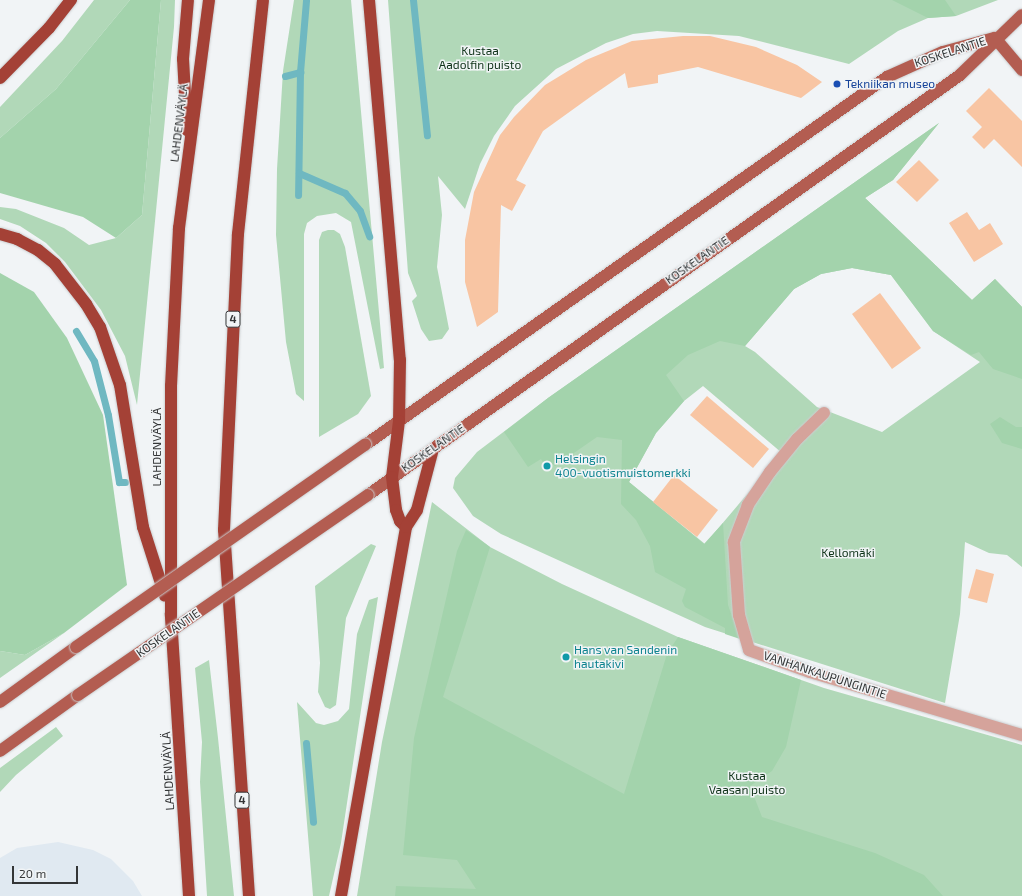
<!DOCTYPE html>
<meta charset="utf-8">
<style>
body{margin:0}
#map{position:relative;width:1022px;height:896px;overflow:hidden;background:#f1f4f6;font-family:"Exo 2",sans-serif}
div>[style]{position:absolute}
.built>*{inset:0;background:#e0e9f1}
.green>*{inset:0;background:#b1d8b8}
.forest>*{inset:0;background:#a3d3ac}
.stream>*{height:7px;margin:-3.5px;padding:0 3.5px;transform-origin:3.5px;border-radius:3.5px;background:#6fb8c1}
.building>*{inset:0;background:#f8c5a3}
.roads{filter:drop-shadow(0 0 1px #cbced0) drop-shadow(0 0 1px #cbced0)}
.minor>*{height:12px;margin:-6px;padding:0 6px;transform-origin:6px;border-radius:6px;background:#d5a39b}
.major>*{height:12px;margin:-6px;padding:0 6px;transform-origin:6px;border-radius:6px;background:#b35d51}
.highway>*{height:12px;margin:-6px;padding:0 6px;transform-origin:6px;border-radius:6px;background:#a44136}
.bridges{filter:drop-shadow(0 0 1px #cbced0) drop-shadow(0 0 1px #cbced0)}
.major-bridge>*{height:12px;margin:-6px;padding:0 6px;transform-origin:6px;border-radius:6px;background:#b35d51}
.dots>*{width:11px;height:11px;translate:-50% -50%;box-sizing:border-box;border:2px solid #f1f4f6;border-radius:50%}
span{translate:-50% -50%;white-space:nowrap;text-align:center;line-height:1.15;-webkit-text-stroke:3px #f1f4f6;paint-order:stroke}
.shield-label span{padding:1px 3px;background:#f1f4f6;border:1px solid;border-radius:3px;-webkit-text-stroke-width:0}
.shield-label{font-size:11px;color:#343637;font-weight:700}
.park-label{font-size:12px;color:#0f3319}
.street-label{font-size:12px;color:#343637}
.transit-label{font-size:12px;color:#164399}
.left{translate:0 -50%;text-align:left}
.culture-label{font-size:12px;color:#0d838f}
.scale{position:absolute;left:12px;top:866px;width:66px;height:18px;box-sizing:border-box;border:2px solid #343637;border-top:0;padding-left:5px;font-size:12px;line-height:14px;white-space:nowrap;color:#343637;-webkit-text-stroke:3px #f1f4f6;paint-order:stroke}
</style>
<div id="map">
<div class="built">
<div style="clip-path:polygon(58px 842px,93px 850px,111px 859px,133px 881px,142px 896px,0 896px,0 858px,17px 848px)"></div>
</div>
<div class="green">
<div style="clip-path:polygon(94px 0,130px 0,56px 89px,0 138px,0 107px,62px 41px)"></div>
<div style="clip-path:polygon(161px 0,175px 0,174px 27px,137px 405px,125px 356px,101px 310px,65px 262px,46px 243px,20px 226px,0 219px,0 207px,16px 209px,64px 228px,89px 245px,116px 238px,142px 215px)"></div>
<div style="clip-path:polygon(294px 0,351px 0,384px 368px,380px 369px,351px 222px,336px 213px,317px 216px,307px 223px,304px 234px,304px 401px,296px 394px,286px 342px,276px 235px,277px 169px,283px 71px)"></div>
<div style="clip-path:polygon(388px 0,998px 0,956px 16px,928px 18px,898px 31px,849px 64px,739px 36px,657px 31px,633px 34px,606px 43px,556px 69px,515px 106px,494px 136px,480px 164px,465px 209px,438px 176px,442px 215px,437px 267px,449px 329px,442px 339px,429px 341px,421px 329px,412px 301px,417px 296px,408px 273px)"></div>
<div style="clip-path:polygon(evenodd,939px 123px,893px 180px,865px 198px,972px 300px,995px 279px,1022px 307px,1022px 567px,1007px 555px,989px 553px,965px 542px,960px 614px,945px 703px,705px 627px,501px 534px,473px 516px,453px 488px,455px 478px,477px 452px,548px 398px,939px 123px,852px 268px,891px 275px,933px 331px,980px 362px,882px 432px,817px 407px,755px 352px,745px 346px,794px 289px,821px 274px,852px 268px,939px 123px,703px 386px,782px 453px,705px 544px,629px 482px,656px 433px,684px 401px,703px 386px)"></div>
<div style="clip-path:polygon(328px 230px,334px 230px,340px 234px,345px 247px,371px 396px,358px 414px,319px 437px,319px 240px,322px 232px)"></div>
<div style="clip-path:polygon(432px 502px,490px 547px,562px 584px,678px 637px,824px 688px,1022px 745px,1022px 896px,357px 896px,382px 742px)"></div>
<div style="clip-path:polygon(371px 544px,376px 546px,346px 618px,336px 705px,330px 709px,325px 707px,318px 692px,320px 663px,315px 586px)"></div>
<div style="clip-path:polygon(378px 597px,341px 843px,329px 896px,313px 896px,297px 702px,316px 723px,324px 725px,338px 721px,349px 709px,357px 634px,369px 600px)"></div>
<div style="clip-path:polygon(64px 633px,0 678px,0 651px,25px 655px)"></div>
<div style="clip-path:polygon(209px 660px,218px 738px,234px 896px,207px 896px,200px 782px,202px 742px,195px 668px)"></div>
<div style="clip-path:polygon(56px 727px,63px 736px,16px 775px,0 792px,0 768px)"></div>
</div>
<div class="forest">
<div style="clip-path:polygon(130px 0,161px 0,142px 215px,116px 238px,83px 217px,0 193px,0 138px,56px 89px)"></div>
<div style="clip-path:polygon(892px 0,945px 0,956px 16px,928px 18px)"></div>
<div style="clip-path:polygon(939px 123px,893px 180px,865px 198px,972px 300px,995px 279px,1022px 307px,1022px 379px,993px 369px,979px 352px,971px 355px,933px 331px,891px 275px,852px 268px,821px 274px,794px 289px,745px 346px,720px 341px,688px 355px,666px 375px,684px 401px,656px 433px,629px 482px,704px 544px,723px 523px,728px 605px,740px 639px,725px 634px,725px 628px,685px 607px,682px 601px,686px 589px,655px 572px,650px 546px,636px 520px,621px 504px,622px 440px,597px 437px,555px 466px,550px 462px,544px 464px,541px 459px,528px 467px,504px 432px,548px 398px)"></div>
<div style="clip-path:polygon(0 273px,34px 292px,67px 338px,103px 415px,127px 585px,64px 633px,25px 655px,0 651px)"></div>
<div style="clip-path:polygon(1000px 417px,1016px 427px,1022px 427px,1022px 449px,1002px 443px,990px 424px)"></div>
<div style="clip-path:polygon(466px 530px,490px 547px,443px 697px,624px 794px,667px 654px,678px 637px,801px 680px,786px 747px,772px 771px,750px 786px,762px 817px,875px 853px,924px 875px,943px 896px,395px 896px,396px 886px,476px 889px,457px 860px,403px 855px,414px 738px,457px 551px)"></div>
</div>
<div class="stream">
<div style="left:413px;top:0;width:136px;rotate:84.1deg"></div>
<div style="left:300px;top:72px;width:72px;rotate:-85.2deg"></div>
<div style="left:285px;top:76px;width:16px;rotate:-15deg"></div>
<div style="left:300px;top:72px;width:123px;rotate:90.9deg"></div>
<div style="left:299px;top:173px;width:50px;rotate:23.5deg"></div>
<div style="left:345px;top:193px;width:23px;rotate:50deg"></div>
<div style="left:360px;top:211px;width:27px;rotate:70deg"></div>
<div style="left:76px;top:331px;width:35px;rotate:59deg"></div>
<div style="left:94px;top:361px;width:56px;rotate:75.5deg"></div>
<div style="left:108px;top:415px;width:68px;rotate:80.7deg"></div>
<div style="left:119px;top:482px;width:6px"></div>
<div style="left:306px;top:743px;width:79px;rotate:84.9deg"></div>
</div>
<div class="building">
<div style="clip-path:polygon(683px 36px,710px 36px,756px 47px,797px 65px,822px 82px,801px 98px,698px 67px,658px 75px,658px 83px,628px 88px,625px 73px,593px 95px,543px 131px,516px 180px,526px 185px,512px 211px,501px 205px,498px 312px,477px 327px,465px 282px,465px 240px,474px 192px,500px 135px,514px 117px,545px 85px,586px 60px,632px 41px)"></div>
<div style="clip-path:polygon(989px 88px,1022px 121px,1022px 167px,994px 139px,984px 149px,972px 137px,982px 127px,966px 111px)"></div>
<div style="clip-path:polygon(919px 160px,939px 180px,917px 202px,896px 182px)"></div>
<div style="clip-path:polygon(967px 212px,979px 230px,990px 223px,1003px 244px,974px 262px,949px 223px)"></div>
<div style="clip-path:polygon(880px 293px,921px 348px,892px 369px,852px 314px)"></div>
<div style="clip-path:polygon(707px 396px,769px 449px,753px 468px,690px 415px)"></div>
<div style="clip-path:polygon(674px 475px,718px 510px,697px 537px,653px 502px)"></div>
<div style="clip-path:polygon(976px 569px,994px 574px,987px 603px,968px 598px)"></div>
</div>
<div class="roads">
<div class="minor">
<div style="left:824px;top:413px;width:37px;rotate:136deg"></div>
<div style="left:797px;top:439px;width:43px;rotate:129.3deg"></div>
<div style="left:770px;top:472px;width:40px;rotate:124deg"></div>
<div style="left:748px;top:505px;width:40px;rotate:111deg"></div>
<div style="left:734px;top:542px;width:73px;rotate:86.1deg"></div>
<div style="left:739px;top:615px;width:36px;rotate:74deg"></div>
<div style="left:749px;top:650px;width:65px;rotate:19.8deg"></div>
<div style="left:810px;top:672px;width:221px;rotate:16.6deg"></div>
</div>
<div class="major">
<div style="left:995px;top:38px;width:42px;rotate:49.8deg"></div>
<div style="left:365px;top:445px;width:639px;rotate:-35.18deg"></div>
<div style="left:887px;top:77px;width:61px;rotate:-24.1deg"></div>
<div style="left:943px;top:52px;width:53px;rotate:-15.4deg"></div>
<div style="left:368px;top:495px;width:726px;rotate:-35.35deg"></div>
<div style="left:960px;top:75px;width:86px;rotate:-44.1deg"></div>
<div style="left:0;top:702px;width:94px;rotate:-35.9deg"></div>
<div style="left:0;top:751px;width:96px;rotate:-35.7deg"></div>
</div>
<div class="highway">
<div style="left:369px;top:0;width:361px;rotate:85.1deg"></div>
<div style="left:400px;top:360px;width:61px;rotate:90.9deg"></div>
<div style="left:399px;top:421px;width:56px;rotate:97.1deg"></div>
<div style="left:392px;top:477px;width:33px;rotate:83deg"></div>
<div style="left:396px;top:510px;width:12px;rotate:70deg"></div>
<div style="left:400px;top:521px;width:8px;rotate:45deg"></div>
<div style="left:0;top:78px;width:70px;rotate:-45.6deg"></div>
<div style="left:49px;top:28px;width:36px;rotate:-52deg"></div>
<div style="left:187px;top:130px;width:71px;rotate:-93.2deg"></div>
<div style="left:183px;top:59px;width:59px;rotate:-85.2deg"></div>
<div style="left:0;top:234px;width:18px;rotate:16deg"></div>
<div style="left:17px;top:239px;width:24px;rotate:28deg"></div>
<div style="left:38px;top:250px;width:22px;rotate:39deg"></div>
<div style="left:55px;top:264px;width:51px;rotate:52.2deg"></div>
<div style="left:86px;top:304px;width:27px;rotate:59deg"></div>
<div style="left:100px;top:327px;width:61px;rotate:71deg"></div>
<div style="left:120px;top:385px;width:144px;rotate:80.8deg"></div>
<div style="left:143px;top:527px;width:72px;rotate:72.3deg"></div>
<div style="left:189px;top:896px;width:283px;rotate:-93.7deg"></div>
<div style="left:171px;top:614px;width:228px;rotate:-90deg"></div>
<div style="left:171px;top:386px;width:158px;rotate:-87.1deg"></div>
<div style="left:179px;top:228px;width:230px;rotate:-82.5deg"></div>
<div style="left:249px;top:896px;width:367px;rotate:-93.9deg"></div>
<div style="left:224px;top:530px;width:296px;rotate:-87.3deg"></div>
<div style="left:238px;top:234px;width:235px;rotate:-83.9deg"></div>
<div style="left:341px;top:896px;width:375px;rotate:-80deg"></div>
<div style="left:406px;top:527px;width:20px;rotate:-57deg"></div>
<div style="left:417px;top:510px;width:63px;rotate:-75.3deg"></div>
</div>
</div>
<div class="bridges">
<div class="major-bridge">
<div style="left:76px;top:647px;width:353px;rotate:-35deg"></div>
<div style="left:78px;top:695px;width:352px;rotate:-34.6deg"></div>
</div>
</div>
<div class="dots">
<div style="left:837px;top:84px;background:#1a4fb4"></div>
<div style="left:547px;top:466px;background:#0f9aa8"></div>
<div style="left:566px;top:657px;background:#0f9aa8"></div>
</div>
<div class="shield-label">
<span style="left:233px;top:319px">4</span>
<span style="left:242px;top:800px">4</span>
</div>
<div class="park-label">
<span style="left:480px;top:58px">Kustaa<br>Aadolfin puisto</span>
<span style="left:848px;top:553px">Kellomäki</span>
<span style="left:747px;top:783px">Kustaa<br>Vaasan puisto</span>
</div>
<div class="street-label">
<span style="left:950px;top:52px;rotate:-18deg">KOSKELANTIE</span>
<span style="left:179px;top:123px;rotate:-83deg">LAHDENVÄYLÄ</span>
<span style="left:697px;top:260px;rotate:-35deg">KOSKELANTIE</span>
<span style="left:157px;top:447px;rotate:-90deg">LAHDENVÄYLÄ</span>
<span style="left:433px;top:448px;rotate:-35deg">KOSKELANTIE</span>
<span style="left:168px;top:633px;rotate:-35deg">KOSKELANTIE</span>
<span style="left:825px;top:675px;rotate:18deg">VANHANKAUPUNGINTIE</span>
<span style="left:168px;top:771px;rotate:-93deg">LAHDENVÄYLÄ</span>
</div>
<div class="transit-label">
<span class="left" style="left:845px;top:84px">Tekniikan museo</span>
</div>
<div class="culture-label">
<span class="left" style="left:555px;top:466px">Helsingin<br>400-vuotismuistomerkki</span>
<span class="left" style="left:574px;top:657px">Hans van Sandenin<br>hautakivi</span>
</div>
<div class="scale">20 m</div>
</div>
